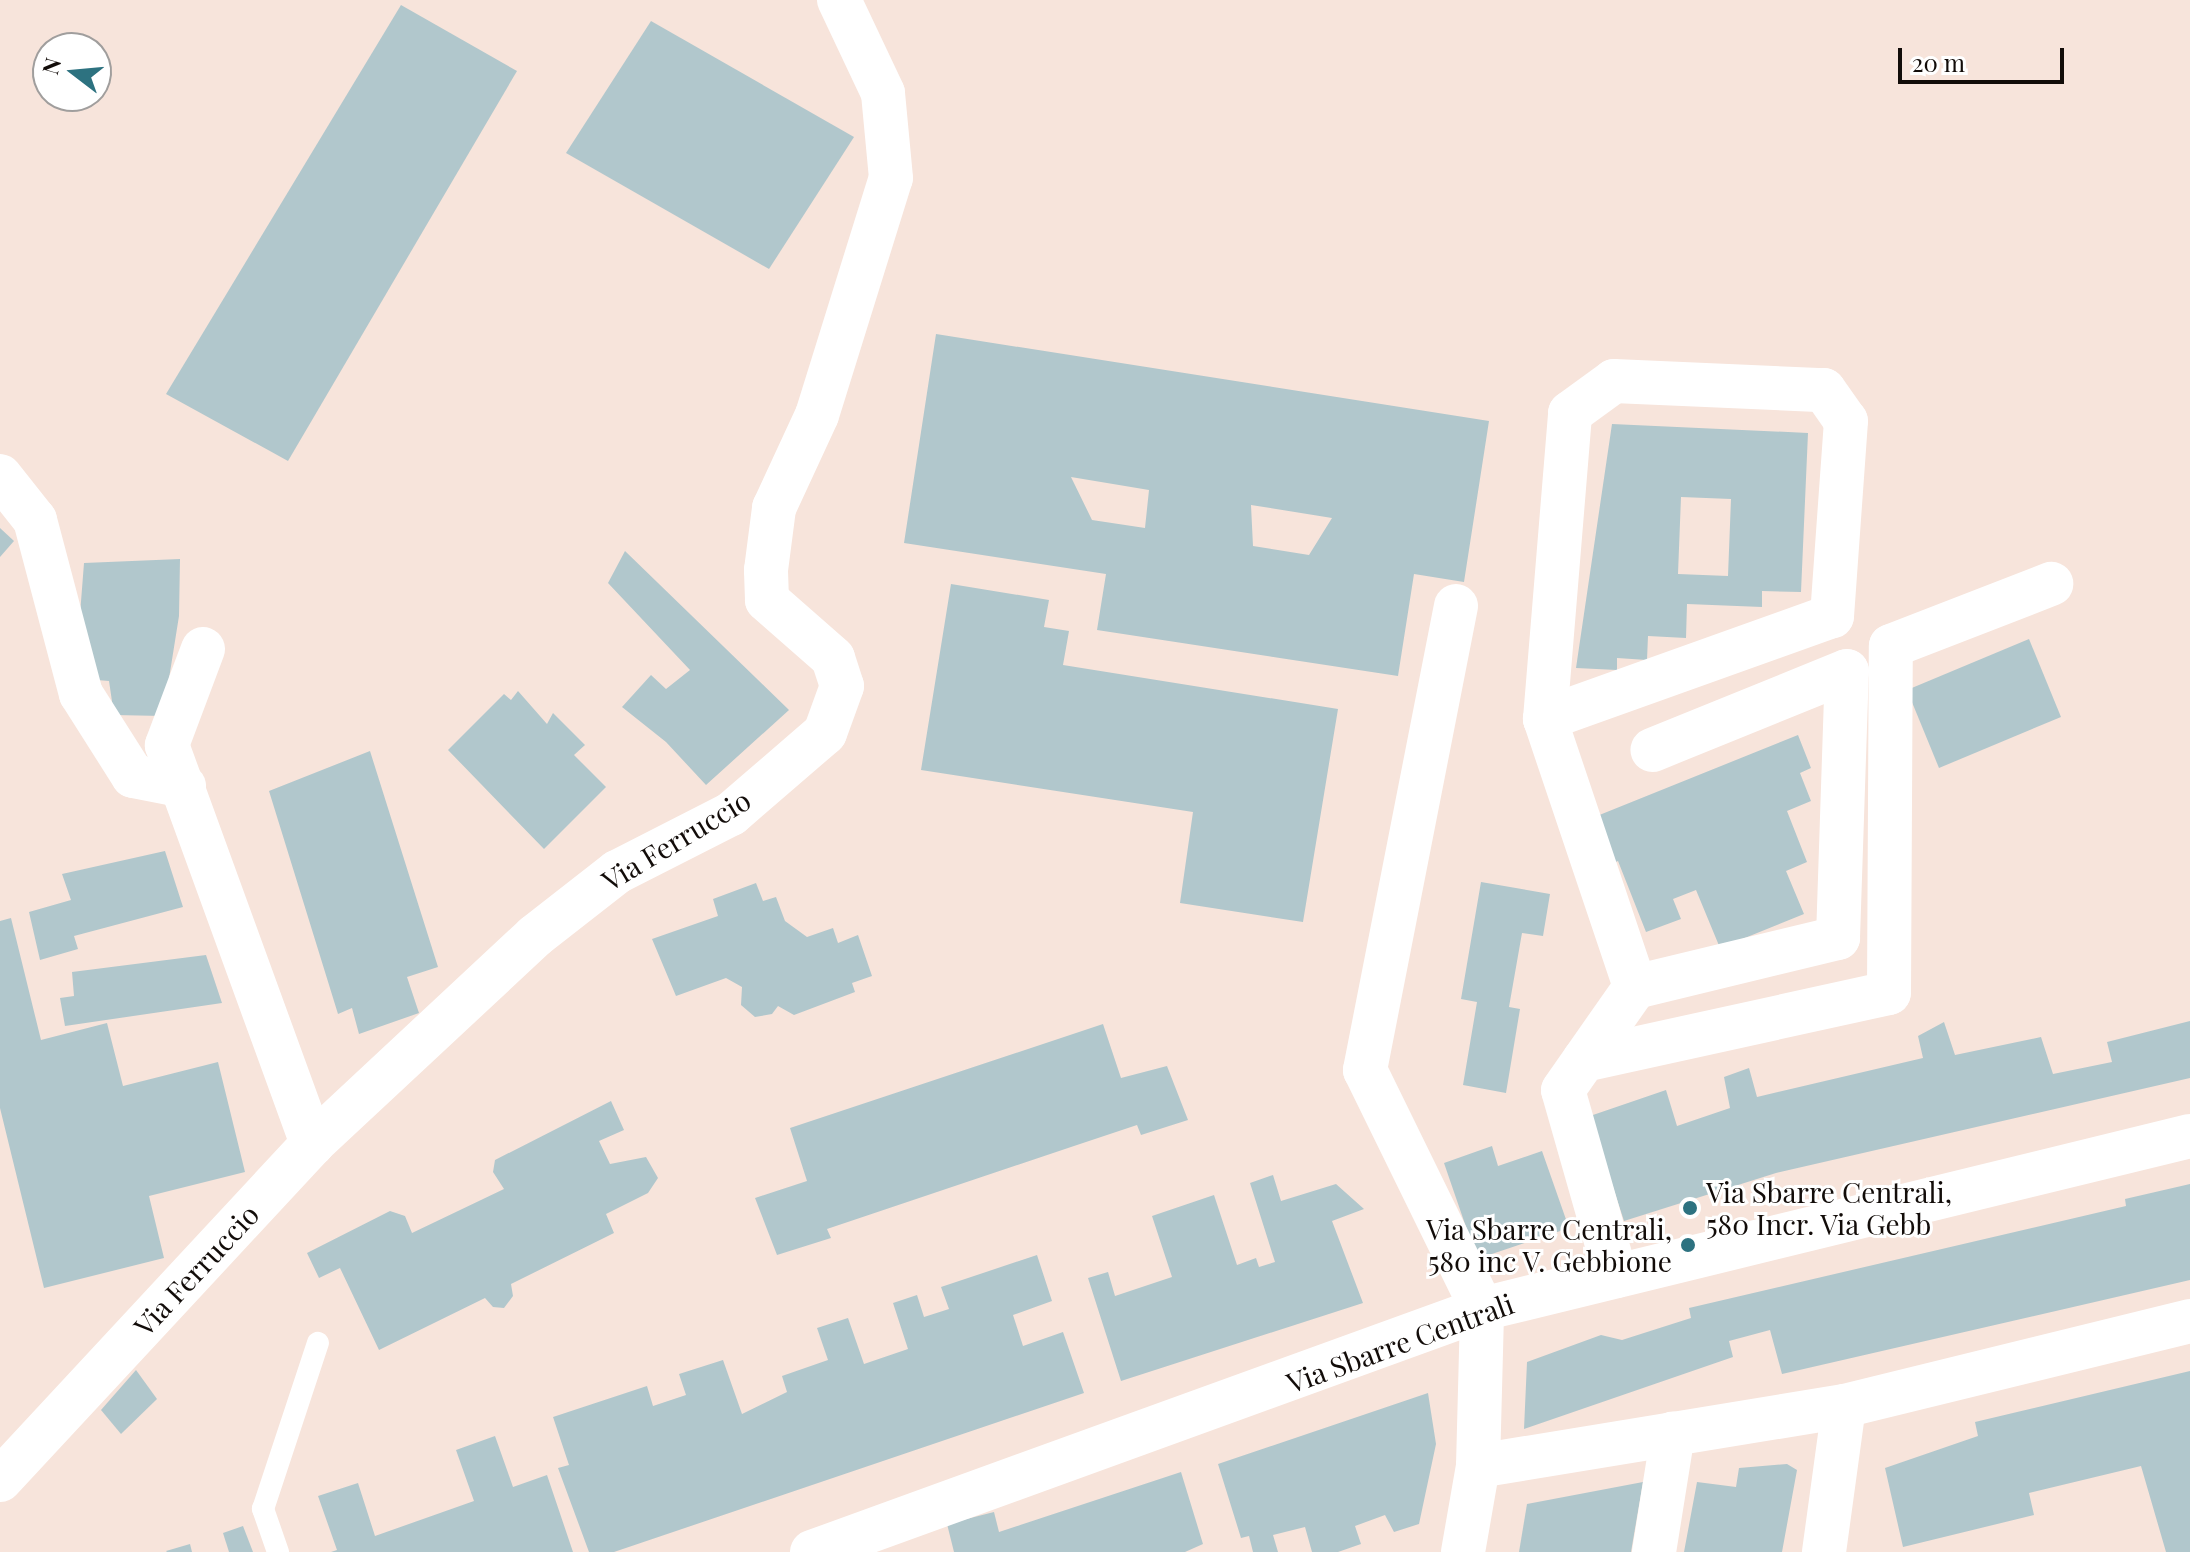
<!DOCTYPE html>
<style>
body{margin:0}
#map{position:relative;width:2190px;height:1552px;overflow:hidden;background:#f7e4db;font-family:"Playfair Display",serif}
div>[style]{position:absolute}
.building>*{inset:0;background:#b1c7cc}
.service>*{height:22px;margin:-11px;padding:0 11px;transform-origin:11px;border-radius:11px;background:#fff}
.minor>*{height:44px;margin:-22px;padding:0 22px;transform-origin:22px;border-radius:22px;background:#fff}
.tertiary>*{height:44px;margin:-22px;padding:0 22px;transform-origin:22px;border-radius:22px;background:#fff}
.dots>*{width:22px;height:22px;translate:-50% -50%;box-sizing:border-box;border:4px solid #fff;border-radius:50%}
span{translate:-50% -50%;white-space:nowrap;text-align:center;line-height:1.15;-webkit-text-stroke:6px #fff;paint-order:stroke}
.street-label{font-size:28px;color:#120c09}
.poi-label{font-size:28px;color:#120c09}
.left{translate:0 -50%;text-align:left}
.right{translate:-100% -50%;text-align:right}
.north{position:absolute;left:32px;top:32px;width:80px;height:80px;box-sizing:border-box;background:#fff;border:2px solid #a09e9d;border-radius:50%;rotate:286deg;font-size:22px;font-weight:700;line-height:32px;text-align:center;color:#120c09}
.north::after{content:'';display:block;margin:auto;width:28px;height:36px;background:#2d7280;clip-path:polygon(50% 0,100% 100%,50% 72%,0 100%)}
.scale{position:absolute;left:1898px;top:48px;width:166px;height:36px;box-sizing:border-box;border:4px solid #120c09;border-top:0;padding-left:10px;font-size:24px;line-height:28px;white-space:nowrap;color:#120c09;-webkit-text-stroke:6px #fff;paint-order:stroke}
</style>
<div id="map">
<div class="building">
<div style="clip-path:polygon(401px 5px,517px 71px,288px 461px,166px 394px)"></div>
<div style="clip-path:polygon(651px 21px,854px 137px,769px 269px,566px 153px)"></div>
<div style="clip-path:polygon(evenodd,936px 334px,1489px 421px,1464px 582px,1414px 574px,1398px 676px,1097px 630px,1106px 574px,904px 543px,936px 334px,1071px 477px,1149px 490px,1145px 528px,1092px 520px,1071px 477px,936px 334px,1251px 505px,1332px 518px,1309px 555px,1253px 546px,1251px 505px)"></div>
<div style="clip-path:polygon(evenodd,1612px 424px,1808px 433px,1801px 592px,1762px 591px,1762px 607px,1687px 604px,1686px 638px,1648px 636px,1647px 660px,1617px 658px,1617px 670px,1576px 668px,1612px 424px,1681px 497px,1731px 499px,1728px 576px,1678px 574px,1681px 497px)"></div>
<div style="clip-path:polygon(0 528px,14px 541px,0 557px)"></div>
<div style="clip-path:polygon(625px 551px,789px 710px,706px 785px,666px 742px,622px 707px,651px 675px,666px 689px,690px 670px,608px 583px)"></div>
<div style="clip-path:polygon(180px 559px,179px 616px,163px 716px,114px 715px,109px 681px,85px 679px,78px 640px,84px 563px)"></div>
<div style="clip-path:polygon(951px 584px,1049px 600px,1044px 627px,1069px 631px,1063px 665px,1338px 709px,1303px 922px,1180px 903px,1193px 812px,921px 770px)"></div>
<div style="clip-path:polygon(2029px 639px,2061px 717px,1939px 768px,1907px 690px)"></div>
<div style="clip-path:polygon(518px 691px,547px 724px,553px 713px,585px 745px,574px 755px,606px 787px,544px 849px,448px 750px,504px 694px,511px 700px)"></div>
<div style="clip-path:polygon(1798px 735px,1811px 768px,1800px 773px,1811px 801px,1787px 811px,1807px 862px,1786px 871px,1804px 914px,1720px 948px,1696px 890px,1673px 899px,1681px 919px,1646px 932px,1618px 861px,1605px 867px,1587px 820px)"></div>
<div style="clip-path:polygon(370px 751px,438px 967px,407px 977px,419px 1013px,359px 1034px,352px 1008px,338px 1014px,269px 791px)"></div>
<div style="clip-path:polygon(165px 851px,183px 907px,74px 936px,78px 949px,40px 960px,29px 912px,71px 900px,62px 874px)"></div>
<div style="clip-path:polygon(1481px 882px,1550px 894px,1543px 936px,1522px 933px,1509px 1007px,1520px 1009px,1506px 1093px,1463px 1085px,1477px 1002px,1461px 999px)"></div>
<div style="clip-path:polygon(756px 883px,763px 901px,776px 897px,785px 921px,807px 937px,833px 928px,838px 943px,858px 935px,872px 976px,852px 983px,855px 992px,794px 1015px,778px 1006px,772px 1014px,755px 1017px,741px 1005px,742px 987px,726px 978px,676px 996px,652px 939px,718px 916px,713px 899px)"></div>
<div style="clip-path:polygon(11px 918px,41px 1040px,107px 1023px,123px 1086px,218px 1062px,245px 1172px,149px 1196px,164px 1258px,44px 1288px,0 1108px,0 921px)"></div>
<div style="clip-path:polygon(206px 955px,222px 1003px,65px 1026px,60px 998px,74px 996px,72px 972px)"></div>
<div style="clip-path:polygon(2190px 1021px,2190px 1078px,1776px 1173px,1624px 1221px,1590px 1116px,1666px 1090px,1677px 1126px,1730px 1108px,1724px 1077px,1749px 1068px,1757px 1097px,1923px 1058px,1918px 1036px,1944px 1022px,1955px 1055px,2041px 1037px,2053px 1074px,2112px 1062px,2107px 1042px)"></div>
<div style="clip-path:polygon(1103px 1024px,1121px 1078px,1167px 1066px,1188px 1120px,1141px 1135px,1137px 1125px,1071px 1147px,827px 1229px,831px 1238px,777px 1255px,755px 1198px,807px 1181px,790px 1128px)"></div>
<div style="clip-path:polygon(611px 1101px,624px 1130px,599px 1141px,610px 1164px,646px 1157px,658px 1178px,648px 1193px,606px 1214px,614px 1233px,511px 1284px,513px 1296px,504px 1308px,493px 1307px,485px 1298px,379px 1350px,340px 1268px,319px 1278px,307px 1253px,390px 1211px,405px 1216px,412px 1233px,504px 1189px,493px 1172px,495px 1160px)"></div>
<div style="clip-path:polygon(1492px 1146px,1498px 1166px,1542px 1151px,1569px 1228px,1477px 1259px,1444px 1163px)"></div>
<div style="clip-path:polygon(1273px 1175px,1281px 1201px,1336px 1184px,1364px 1209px,1332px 1221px,1363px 1303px,1121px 1381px,1088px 1278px,1108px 1272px,1115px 1296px,1172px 1277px,1152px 1216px,1214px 1195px,1237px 1265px,1256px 1258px,1259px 1267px,1275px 1262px,1250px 1183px)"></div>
<div style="clip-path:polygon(2190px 1184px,2190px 1280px,1782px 1374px,1770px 1330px,1729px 1341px,1733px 1357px,1524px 1429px,1527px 1362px,1601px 1335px,1622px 1340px,1691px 1318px,1689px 1308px,2126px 1206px,2125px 1199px)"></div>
<div style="clip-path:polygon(1037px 1255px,1052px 1301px,1013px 1315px,1023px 1346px,1063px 1332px,1084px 1393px,614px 1552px,589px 1552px,558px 1468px,569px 1465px,553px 1417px,647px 1386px,653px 1406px,686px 1395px,679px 1374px,723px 1360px,742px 1414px,787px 1392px,782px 1376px,828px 1360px,817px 1328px,848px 1318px,864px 1364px,908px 1349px,893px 1303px,917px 1295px,924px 1317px,949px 1309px,941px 1287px)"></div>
<div style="clip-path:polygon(136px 1370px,157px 1399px,121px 1434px,101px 1410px)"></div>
<div style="clip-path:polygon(2190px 1371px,2190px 1552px,2166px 1552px,2141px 1466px,2029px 1493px,2034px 1515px,1903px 1547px,1885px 1468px,1978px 1436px,1975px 1422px)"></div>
<div style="clip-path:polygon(1428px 1393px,1436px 1444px,1419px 1524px,1394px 1532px,1385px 1515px,1355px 1526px,1361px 1544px,1338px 1552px,1312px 1552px,1305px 1527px,1273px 1535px,1278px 1552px,1253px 1552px,1249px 1536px,1241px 1538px,1218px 1464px)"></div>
<div style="clip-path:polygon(495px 1436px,513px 1487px,547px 1475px,573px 1552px,331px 1552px,337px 1550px,318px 1496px,358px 1483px,375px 1536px,474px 1501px,456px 1450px)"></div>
<div style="clip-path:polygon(1787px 1464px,1797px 1470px,1782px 1552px,1684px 1552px,1697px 1482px,1736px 1487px,1739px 1468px)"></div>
<div style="clip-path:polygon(1181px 1472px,1203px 1544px,1185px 1552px,954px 1552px,947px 1524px,994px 1512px,999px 1532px)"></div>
<div style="clip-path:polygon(1643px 1482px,1631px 1552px,1519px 1552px,1527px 1504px)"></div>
<div style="clip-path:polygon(243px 1526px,253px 1552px,229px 1552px,223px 1533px)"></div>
<div style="clip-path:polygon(190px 1544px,192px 1552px,167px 1552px,166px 1551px)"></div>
</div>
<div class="service">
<div style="left:278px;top:1552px;width:46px;rotate:-109.2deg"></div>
<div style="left:263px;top:1509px;width:175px;rotate:-71.7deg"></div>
</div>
<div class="minor">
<div style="left:0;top:476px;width:56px;rotate:51.5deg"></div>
<div style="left:35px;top:520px;width:180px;rotate:75.2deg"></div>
<div style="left:81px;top:694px;width:97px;rotate:57.6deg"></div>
<div style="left:133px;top:776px;width:52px;rotate:11.1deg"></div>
<div style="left:1456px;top:606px;width:473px;rotate:101.1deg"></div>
<div style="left:1365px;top:1070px;width:266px;rotate:63.9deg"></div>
<div style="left:203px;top:649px;width:103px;rotate:110.6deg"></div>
<div style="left:167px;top:745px;width:425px;rotate:70deg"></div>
<div style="left:1545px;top:719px;width:307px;rotate:-85.3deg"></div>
<div style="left:1570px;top:413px;width:54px;rotate:-36deg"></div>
<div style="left:1614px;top:381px;width:210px;rotate:2.5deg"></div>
<div style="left:1824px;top:390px;width:38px;rotate:55deg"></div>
<div style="left:1846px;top:421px;width:196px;rotate:94.1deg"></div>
<div style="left:1832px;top:616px;width:305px;rotate:160.3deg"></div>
<div style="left:1545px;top:719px;width:283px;rotate:71.4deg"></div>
<div style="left:1584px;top:1060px;width:312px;rotate:-12.4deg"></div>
<div style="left:1889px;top:993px;width:347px;rotate:-89.7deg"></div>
<div style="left:1891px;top:646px;width:172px;rotate:-21.2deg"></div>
<div style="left:1616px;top:1276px;width:193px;rotate:-105.9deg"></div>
<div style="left:1563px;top:1090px;width:126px;rotate:-55deg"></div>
<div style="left:1635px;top:987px;width:209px;rotate:-13.6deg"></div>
<div style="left:1838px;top:938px;width:267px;rotate:-88.1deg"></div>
<div style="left:1847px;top:671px;width:210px;rotate:157.9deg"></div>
<div style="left:1478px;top:1466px;width:371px;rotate:-9.3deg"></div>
<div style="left:1844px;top:1406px;width:356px;rotate:-13.8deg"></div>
<div style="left:0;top:1480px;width:459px;rotate:-47.1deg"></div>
<div style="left:312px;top:1144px;width:305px;rotate:-43deg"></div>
<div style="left:535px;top:936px;width:104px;rotate:-38deg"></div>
<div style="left:617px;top:872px;width:128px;rotate:-27deg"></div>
<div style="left:731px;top:814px;width:124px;rotate:-40.8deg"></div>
<div style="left:825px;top:733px;width:50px;rotate:-70.1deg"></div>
<div style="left:842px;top:686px;width:29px;rotate:-108deg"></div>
<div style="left:833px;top:658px;width:88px;rotate:-138.7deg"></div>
<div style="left:767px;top:600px;width:30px;rotate:-92deg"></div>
<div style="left:766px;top:570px;width:63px;rotate:-82.6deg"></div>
<div style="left:774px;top:508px;width:102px;rotate:-65.2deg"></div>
<div style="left:817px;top:415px;width:248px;rotate:-72.7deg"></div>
<div style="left:891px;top:178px;width:85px;rotate:-95.4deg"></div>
<div style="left:883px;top:93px;width:103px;rotate:-115.3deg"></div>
<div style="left:1654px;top:1552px;width:120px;rotate:-80.9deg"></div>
<div style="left:1824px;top:1552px;width:147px;rotate:-82.2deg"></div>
</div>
<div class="tertiary">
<div style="left:812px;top:1552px;width:713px;rotate:-19.94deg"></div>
<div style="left:1482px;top:1309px;width:729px;rotate:-13.73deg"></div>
<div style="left:1463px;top:1552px;width:87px;rotate:-80.1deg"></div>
<div style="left:1478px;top:1466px;width:157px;rotate:-88.5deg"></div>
</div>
<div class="dots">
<div style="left:1690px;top:1208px;background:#2d7280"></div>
<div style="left:1688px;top:1245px;background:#2d7280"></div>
</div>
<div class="street-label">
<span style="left:676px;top:840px;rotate:-31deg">Via Ferruccio</span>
<span style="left:196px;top:1270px;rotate:-47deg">Via Ferruccio</span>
<span style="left:1400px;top:1343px;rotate:-20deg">Via Sbarre Centrali</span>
</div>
<div class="poi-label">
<span class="left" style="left:1706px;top:1208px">Via Sbarre Centrali,<br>580 Incr. Via Gebb</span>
<span class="right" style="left:1672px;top:1245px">Via Sbarre Centrali,<br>580 inc V. Gebbione</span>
</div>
<div class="north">N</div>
<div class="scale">20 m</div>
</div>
